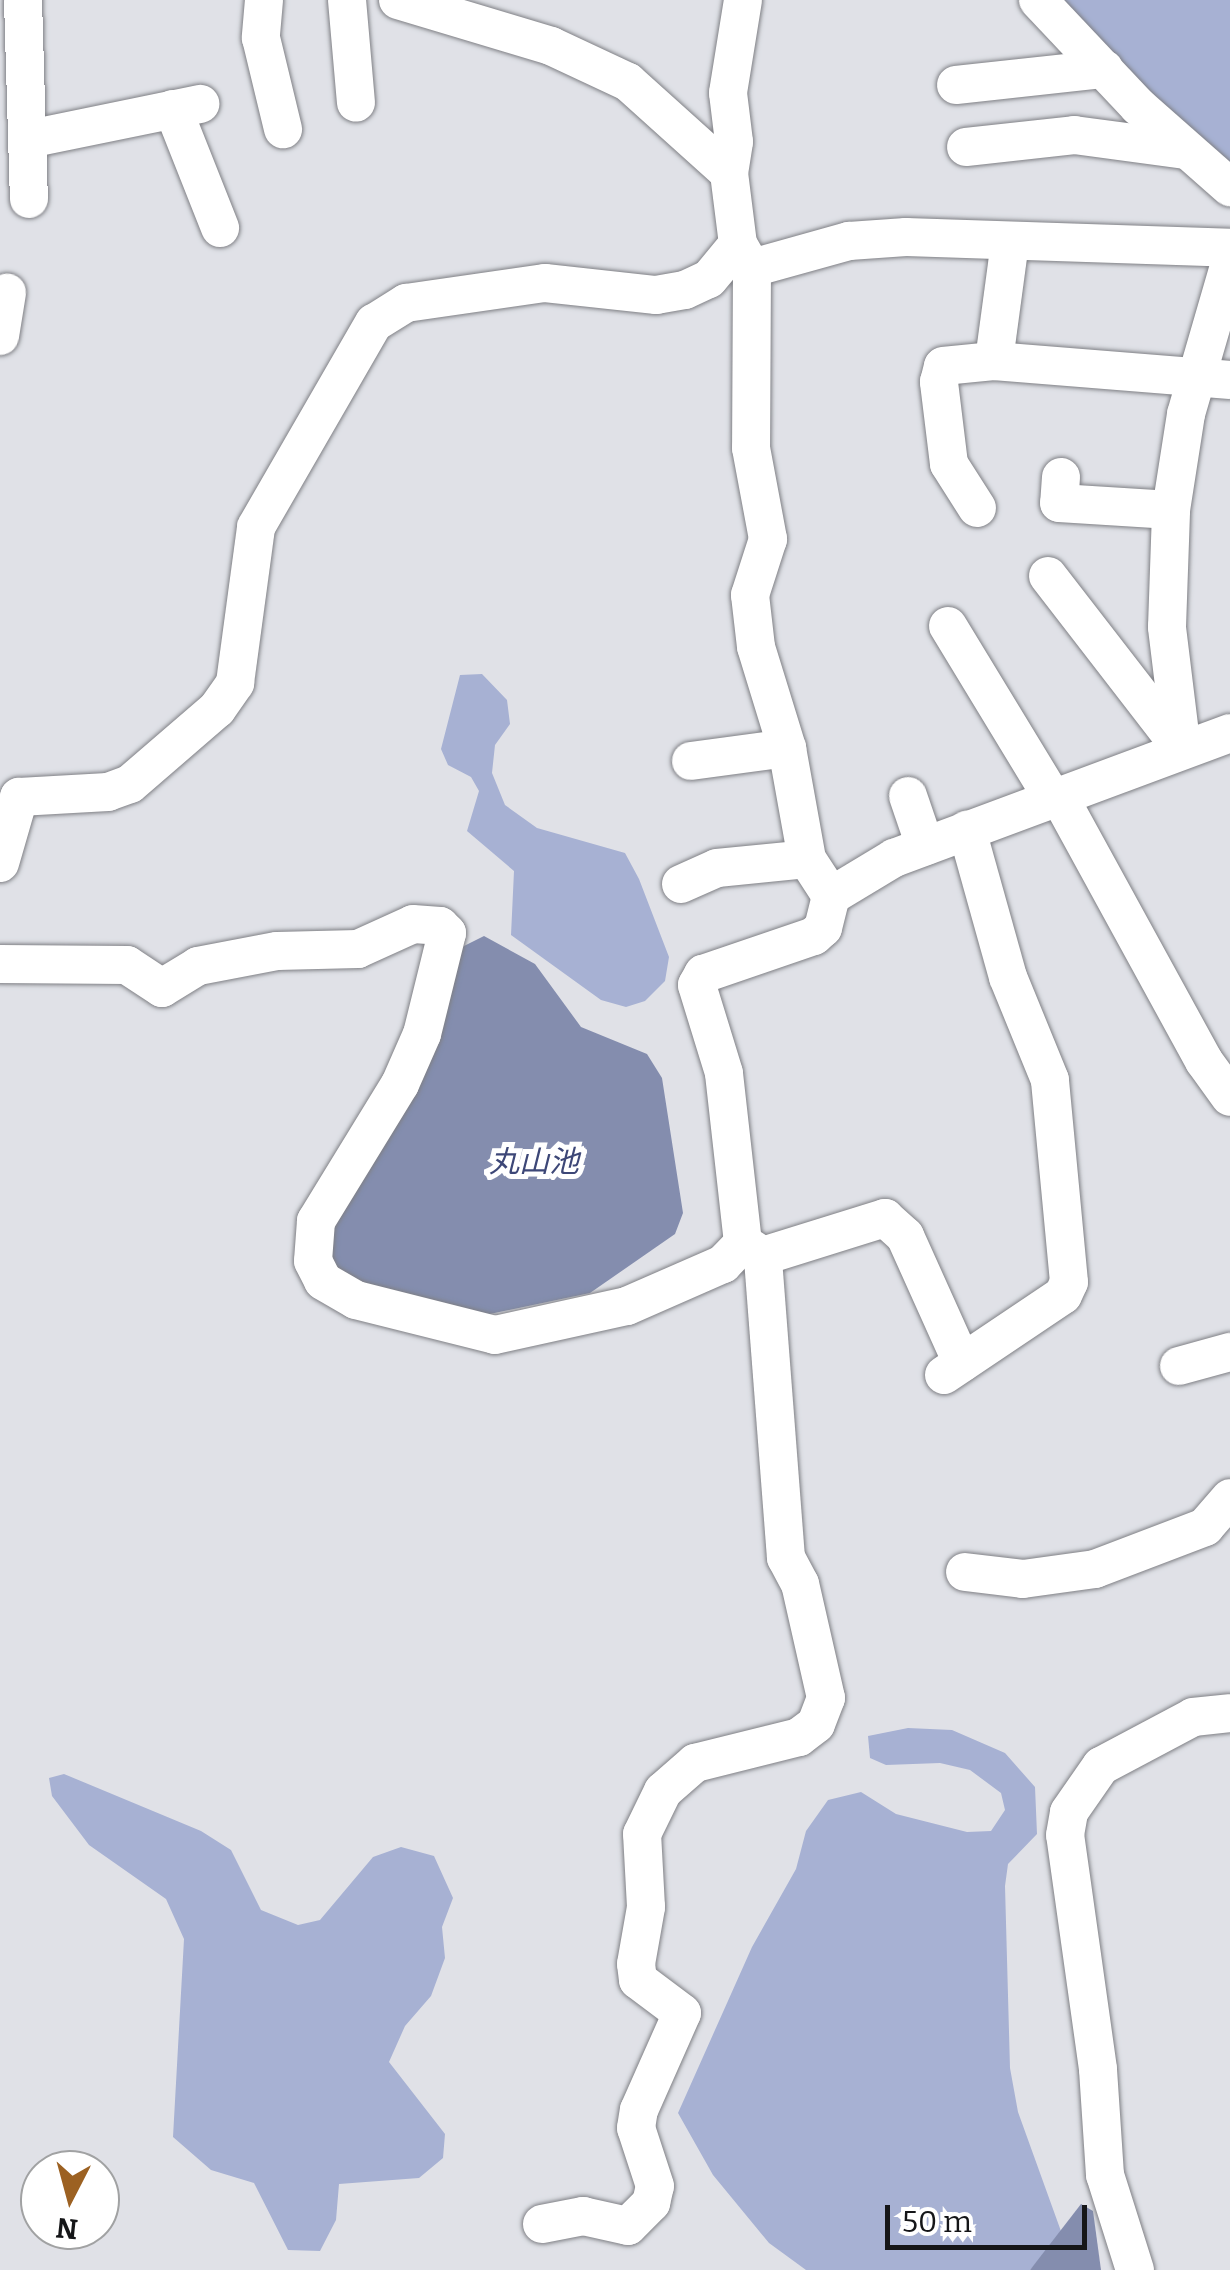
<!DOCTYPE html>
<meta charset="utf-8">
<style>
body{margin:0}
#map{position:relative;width:1230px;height:2270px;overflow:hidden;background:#e0e1e7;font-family:Bitter,"Noto Sans JP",serif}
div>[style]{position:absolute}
.forest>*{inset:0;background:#a7b1d3}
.water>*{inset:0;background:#848dae}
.roads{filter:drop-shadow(0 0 2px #7f8085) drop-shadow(0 0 2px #7f8085)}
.minor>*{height:38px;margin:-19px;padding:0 19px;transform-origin:19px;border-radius:19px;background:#fff}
span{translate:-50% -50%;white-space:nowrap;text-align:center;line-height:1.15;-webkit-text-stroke:10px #fff;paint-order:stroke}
.water-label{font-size:30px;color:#3d4777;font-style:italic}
.north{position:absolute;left:20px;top:2150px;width:100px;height:100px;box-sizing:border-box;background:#fff;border:2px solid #a1a2a3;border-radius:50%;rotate:186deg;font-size:28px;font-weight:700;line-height:40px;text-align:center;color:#151618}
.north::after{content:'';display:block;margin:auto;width:35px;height:45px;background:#9c6122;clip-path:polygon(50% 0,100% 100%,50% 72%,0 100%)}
.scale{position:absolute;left:885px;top:2205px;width:202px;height:45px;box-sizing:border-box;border:5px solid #151618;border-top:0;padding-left:12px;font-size:30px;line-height:35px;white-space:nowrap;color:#151618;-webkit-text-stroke:8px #fff;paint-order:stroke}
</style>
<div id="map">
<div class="forest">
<div style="clip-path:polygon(1060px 0,1230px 0,1230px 164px,1176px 119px)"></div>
<div style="clip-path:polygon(482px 674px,507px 700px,510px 724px,495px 745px,492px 773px,505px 805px,537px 828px,625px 853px,639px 879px,669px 957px,665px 981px,645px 1001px,626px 1007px,601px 1000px,511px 935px,514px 871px,467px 831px,479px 791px,471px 777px,448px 765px,441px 749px,460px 675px)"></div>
<div style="clip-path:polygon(908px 1728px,952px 1730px,1005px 1753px,1035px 1787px,1037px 1834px,1008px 1864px,1005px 1886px,1010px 2068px,1018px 2112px,1062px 2234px,1030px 2270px,806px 2270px,769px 2243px,713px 2175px,678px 2113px,752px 1947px,796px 1869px,806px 1831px,828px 1800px,861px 1792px,896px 1814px,967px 1832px,991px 1831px,1005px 1810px,1001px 1793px,970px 1770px,940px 1763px,886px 1765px,870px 1758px,868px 1736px)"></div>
<div style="clip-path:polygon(64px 1774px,201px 1831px,231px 1850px,261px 1910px,298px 1925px,320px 1920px,373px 1857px,401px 1847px,434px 1856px,453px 1898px,442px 1927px,445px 1958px,431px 1996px,405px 2026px,389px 2062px,445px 2134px,443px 2158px,419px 2178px,339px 2184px,336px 2220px,320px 2251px,288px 2250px,254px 2183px,211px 2170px,173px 2137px,184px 1939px,166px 1899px,89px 1845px,52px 1796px,49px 1778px)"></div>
</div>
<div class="water">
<div style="clip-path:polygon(484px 936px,535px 964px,581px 1027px,647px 1054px,662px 1078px,683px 1213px,675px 1234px,590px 1293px,485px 1315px,348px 1286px,323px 1259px,330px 1228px,454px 951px)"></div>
<div style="clip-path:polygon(1081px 2204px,1093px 2211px,1101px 2270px,1030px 2270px)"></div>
</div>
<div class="roads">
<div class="minor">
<div style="left:23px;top:0;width:199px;rotate:88.3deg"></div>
<div style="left:264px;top:0;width:38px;rotate:95deg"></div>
<div style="left:261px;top:38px;width:94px;rotate:76.4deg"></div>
<div style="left:347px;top:0;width:103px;rotate:85deg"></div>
<div style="left:398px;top:0;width:160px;rotate:16.7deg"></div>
<div style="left:551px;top:46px;width:85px;rotate:25.1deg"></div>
<div style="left:628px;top:82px;width:136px;rotate:42deg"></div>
<div style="left:743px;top:0;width:94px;rotate:99.2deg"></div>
<div style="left:728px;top:93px;width:49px;rotate:83deg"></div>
<div style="left:734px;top:142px;width:31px;rotate:99deg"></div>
<div style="left:729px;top:173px;width:72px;rotate:82.8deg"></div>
<div style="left:738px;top:244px;width:28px;rotate:60deg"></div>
<div style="left:752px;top:268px;width:180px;rotate:90.3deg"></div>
<div style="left:751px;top:448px;width:93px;rotate:79.4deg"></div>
<div style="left:768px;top:539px;width:59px;rotate:107.8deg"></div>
<div style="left:750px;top:595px;width:52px;rotate:83.4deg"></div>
<div style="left:756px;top:647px;width:106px;rotate:72.9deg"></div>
<div style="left:787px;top:748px;width:113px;rotate:79.8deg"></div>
<div style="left:807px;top:859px;width:44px;rotate:57deg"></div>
<div style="left:1038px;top:0;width:146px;rotate:46.7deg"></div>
<div style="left:1138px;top:106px;width:123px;rotate:41.4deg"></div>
<div style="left:956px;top:85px;width:149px;rotate:-6.2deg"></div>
<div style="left:173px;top:109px;width:128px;rotate:68.4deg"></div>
<div style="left:29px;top:139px;width:175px;rotate:-11.6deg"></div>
<div style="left:966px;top:147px;width:109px;rotate:-6.3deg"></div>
<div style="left:1074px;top:135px;width:114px;rotate:7.6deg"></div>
<div style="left:1010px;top:242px;width:120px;rotate:97.7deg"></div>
<div style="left:994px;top:361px;width:237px;rotate:4.6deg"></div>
<div style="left:752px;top:268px;width:101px;rotate:-15.6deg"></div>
<div style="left:849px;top:241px;width:57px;rotate:-4deg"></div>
<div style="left:906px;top:237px;width:324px;rotate:1.9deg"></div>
<div style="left:0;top:336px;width:44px;rotate:-80.8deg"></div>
<div style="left:1061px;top:477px;width:26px;rotate:94deg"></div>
<div style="left:1059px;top:503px;width:112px;rotate:3.6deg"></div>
<div style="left:977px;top:508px;width:52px;rotate:-122.5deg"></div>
<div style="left:949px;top:464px;width:83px;rotate:-97deg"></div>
<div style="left:939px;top:382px;width:16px;rotate:-76deg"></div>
<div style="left:943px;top:366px;width:51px;rotate:-5.6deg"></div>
<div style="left:1048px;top:576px;width:217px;rotate:52.3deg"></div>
<div style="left:948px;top:626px;width:204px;rotate:58.7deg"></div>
<div style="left:1182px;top:750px;width:124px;rotate:-97deg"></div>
<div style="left:1167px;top:627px;width:117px;rotate:-88deg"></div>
<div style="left:1171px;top:510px;width:97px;rotate:-81.1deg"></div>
<div style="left:1186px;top:414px;width:157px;rotate:-73.8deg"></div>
<div style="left:691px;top:761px;width:97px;rotate:-7.7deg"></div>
<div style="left:908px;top:796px;width:53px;rotate:71.2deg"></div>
<div style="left:1060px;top:798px;width:300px;rotate:61.3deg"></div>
<div style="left:1204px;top:1061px;width:44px;rotate:54.2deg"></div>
<div style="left:0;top:863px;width:69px;rotate:-73.9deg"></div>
<div style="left:19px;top:797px;width:89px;rotate:-3.2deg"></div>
<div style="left:108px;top:792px;width:23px;rotate:-20deg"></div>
<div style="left:130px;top:784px;width:115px;rotate:-40.8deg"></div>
<div style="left:217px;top:709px;width:32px;rotate:-55deg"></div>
<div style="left:235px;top:683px;width:157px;rotate:-82.3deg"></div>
<div style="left:256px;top:527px;width:236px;rotate:-60deg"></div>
<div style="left:374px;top:323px;width:38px;rotate:-32deg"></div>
<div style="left:406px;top:303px;width:140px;rotate:-8.2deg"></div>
<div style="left:545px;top:283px;width:112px;rotate:6.2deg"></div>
<div style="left:656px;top:295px;width:29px;rotate:-10deg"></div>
<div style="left:685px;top:290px;width:26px;rotate:-25deg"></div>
<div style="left:709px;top:279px;width:45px;rotate:-50.4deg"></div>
<div style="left:681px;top:884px;width:39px;rotate:-24deg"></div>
<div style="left:717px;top:868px;width:90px;rotate:-5.7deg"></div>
<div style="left:0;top:964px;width:127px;rotate:0.5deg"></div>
<div style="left:127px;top:965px;width:42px;rotate:33.3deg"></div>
<div style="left:162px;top:988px;width:42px;rotate:-31.4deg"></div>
<div style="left:198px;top:966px;width:80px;rotate:-10.8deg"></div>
<div style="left:277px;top:951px;width:81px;rotate:-1.4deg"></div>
<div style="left:358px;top:949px;width:60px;rotate:-24.4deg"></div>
<div style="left:413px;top:924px;width:27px;rotate:4deg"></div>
<div style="left:440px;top:926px;width:10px;rotate:45deg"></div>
<div style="left:447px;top:933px;width:104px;rotate:103.9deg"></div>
<div style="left:422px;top:1034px;width:55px;rotate:113.7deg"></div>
<div style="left:400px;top:1084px;width:161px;rotate:121.5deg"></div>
<div style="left:316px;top:1221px;width:40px;rotate:94.3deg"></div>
<div style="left:313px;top:1261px;width:22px;rotate:63deg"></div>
<div style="left:323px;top:1281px;width:38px;rotate:30deg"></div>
<div style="left:356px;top:1300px;width:143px;rotate:14.1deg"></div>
<div style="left:495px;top:1335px;width:135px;rotate:-12.4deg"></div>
<div style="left:627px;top:1306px;width:105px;rotate:-23.6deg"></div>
<div style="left:723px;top:1264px;width:29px;rotate:-46deg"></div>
<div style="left:763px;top:1256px;width:128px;rotate:-17.3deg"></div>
<div style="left:885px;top:1218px;width:27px;rotate:42deg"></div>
<div style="left:905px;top:1236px;width:139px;rotate:65.8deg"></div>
<div style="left:1179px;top:1366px;width:53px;rotate:-15.4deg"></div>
<div style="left:944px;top:1375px;width:143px;rotate:-33.9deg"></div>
<div style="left:1063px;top:1295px;width:14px;rotate:-65deg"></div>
<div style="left:1069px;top:1282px;width:203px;rotate:-95.4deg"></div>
<div style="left:1050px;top:1080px;width:111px;rotate:-112.2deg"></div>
<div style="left:1008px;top:977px;width:153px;rotate:-105.6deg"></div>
<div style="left:965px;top:1572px;width:58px;rotate:6.9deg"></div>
<div style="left:1023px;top:1579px;width:73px;rotate:-7.9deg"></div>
<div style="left:1095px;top:1569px;width:118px;rotate:-20.9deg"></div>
<div style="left:1205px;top:1527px;width:38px;rotate:-49deg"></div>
<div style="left:542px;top:2224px;width:42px;rotate:-11deg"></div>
<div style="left:583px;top:2216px;width:46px;rotate:12.5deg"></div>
<div style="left:628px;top:2226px;width:33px;rotate:-45deg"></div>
<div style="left:651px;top:2203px;width:17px;rotate:-77deg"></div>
<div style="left:655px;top:2186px;width:61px;rotate:-108.1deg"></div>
<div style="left:636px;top:2128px;width:18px;rotate:-81deg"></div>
<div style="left:639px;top:2110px;width:106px;rotate:-66.1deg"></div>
<div style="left:682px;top:2013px;width:55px;rotate:-143.1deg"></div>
<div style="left:638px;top:1980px;width:16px;rotate:-97deg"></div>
<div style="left:636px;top:1964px;width:58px;rotate:-80deg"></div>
<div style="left:646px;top:1907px;width:73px;rotate:-93.1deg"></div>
<div style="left:642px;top:1834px;width:48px;rotate:-64deg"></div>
<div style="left:663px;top:1791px;width:43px;rotate:-41.2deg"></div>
<div style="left:695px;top:1763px;width:107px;rotate:-14deg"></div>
<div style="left:799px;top:1737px;width:21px;rotate:-37deg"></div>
<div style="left:816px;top:1724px;width:28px;rotate:-69deg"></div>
<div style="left:826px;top:1698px;width:117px;rotate:-102.8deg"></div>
<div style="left:800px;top:1584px;width:30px;rotate:-118deg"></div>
<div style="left:786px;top:1558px;width:303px;rotate:-94.4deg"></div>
<div style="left:763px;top:1256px;width:24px;rotate:-147deg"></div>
<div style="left:743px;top:1243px;width:171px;rotate:-96.4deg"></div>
<div style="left:724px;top:1073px;width:92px;rotate:-107.1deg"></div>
<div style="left:697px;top:985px;width:13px;rotate:-61deg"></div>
<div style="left:703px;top:974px;width:117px;rotate:-18.9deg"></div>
<div style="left:814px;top:936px;width:12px;rotate:-42deg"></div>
<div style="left:823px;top:928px;width:33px;rotate:-76deg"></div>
<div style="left:831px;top:896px;width:74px;rotate:-31.1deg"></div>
<div style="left:894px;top:858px;width:358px;rotate:-20.4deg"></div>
<div style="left:1135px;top:2270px;width:100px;rotate:-107.5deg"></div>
<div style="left:1105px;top:2175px;width:106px;rotate:-93.8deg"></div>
<div style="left:1098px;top:2069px;width:236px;rotate:-98deg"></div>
<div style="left:1065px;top:1835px;width:23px;rotate:-80deg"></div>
<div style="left:1069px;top:1812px;width:56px;rotate:-55.2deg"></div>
<div style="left:1101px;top:1766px;width:104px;rotate:-28deg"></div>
<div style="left:1193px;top:1717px;width:37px;rotate:-6deg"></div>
</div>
</div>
<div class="water-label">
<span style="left:534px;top:1162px">丸山池</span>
</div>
<div class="north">N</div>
<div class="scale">50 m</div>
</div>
